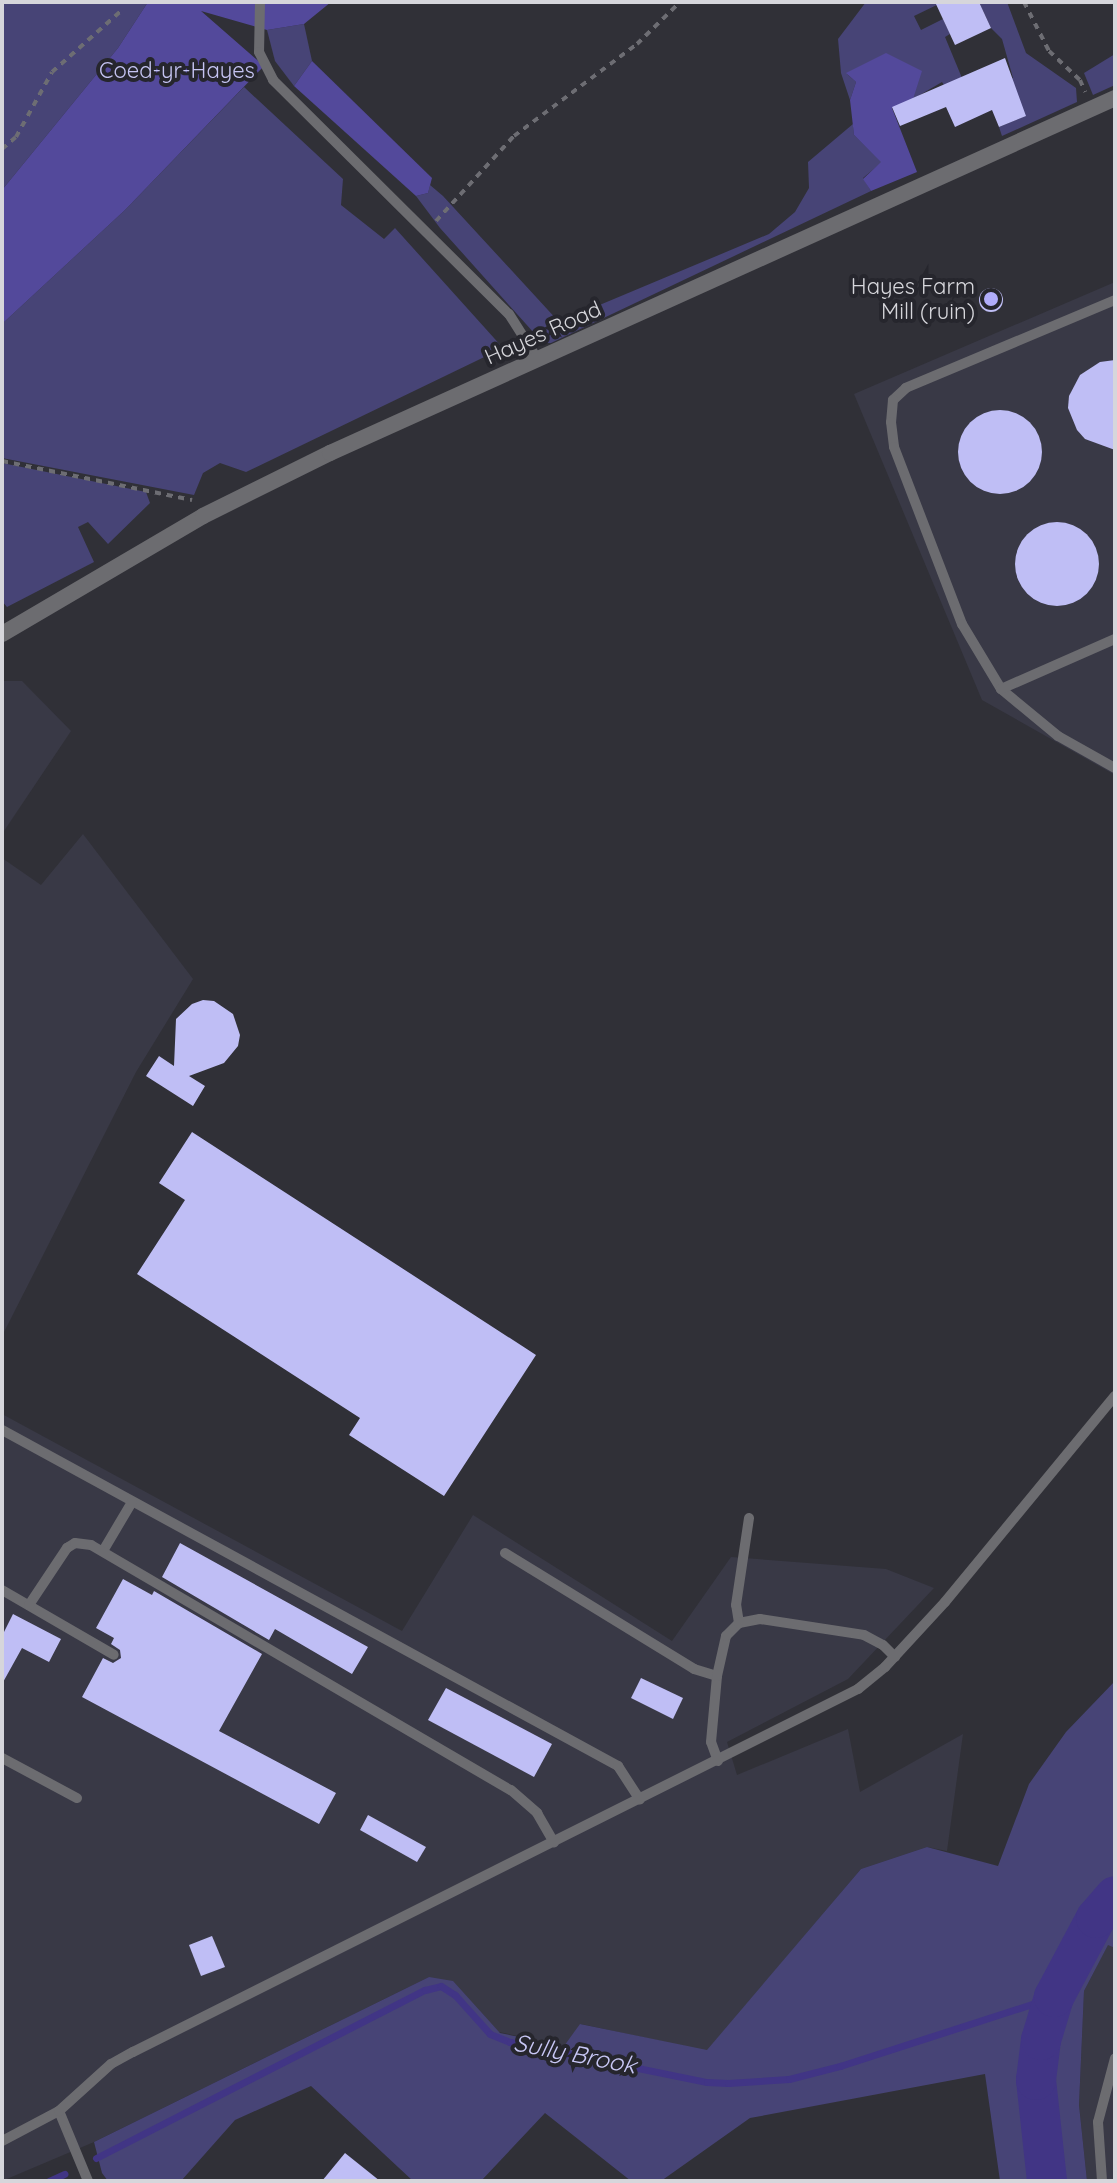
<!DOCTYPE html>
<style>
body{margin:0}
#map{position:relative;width:1117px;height:2183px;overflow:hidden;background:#303037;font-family:Quicksand,sans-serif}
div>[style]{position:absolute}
.built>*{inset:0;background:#393946}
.green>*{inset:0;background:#474476}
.forest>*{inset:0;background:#53499b}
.stream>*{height:7px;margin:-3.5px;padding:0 3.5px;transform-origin:3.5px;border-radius:3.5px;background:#413585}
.river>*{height:40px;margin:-20px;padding:0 20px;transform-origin:20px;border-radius:20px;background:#413585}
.building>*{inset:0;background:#bfbef5}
.round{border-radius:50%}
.path>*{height:4px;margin-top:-2px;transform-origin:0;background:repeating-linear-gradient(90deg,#6d6d73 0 6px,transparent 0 12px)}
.service>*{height:10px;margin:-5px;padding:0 5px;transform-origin:5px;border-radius:5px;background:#6c6c70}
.tertiary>*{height:16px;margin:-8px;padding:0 8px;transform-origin:8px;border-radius:8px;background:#6c6c70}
.dots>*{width:22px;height:22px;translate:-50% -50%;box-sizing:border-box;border:4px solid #26262d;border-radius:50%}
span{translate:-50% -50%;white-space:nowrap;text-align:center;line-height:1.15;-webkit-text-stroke:8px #26262d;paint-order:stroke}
.park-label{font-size:22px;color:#c5c4f2}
.poi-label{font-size:22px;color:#d6d6db}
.right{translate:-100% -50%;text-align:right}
.street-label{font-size:22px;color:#d6d6db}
.water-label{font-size:24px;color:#c9c8f6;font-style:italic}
.frame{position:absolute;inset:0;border:4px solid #d6d6db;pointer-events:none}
</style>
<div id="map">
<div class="built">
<div style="clip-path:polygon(1115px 282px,1115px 775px,982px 700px,854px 394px)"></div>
<div style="clip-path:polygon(2px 681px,22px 681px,71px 731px,2px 834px)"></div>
<div style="clip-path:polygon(83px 834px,193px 979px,136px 1072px,2px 1336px,2px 858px,41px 885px)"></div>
<div style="clip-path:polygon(2px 1414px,402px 1631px,473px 1515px,672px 1641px,731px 1557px,886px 1569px,934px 1588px,848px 1679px,727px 1742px,737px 1775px,848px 1729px,860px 1792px,963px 1734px,947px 1851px,927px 1847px,861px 1869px,707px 2051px,581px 2024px,564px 2046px,499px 2032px,478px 2011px,429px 1977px,94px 2142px,2px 2181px)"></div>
<div style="clip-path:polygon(1108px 1944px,1115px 1948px,1115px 2181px,1087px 2181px,1079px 2105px,1084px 1991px)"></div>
</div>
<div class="green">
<div style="clip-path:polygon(2px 2px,148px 2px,118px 48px,2px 190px)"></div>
<div style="clip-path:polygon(866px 2px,943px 2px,914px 16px,921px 30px,943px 19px,950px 34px,945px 37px,962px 78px,944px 85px,942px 82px,913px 99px,847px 74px,856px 82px,850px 100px,841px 73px,838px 39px)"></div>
<div style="clip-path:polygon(979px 2px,1007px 2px,1026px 53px,1076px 88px,1077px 102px,1002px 136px,999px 127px,1025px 116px,1010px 79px,1013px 78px,1002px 39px,991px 28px)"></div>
<div style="clip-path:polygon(304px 24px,312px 61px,294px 86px,275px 61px,267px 30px)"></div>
<div style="clip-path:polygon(1115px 54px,1115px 85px,1093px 95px,1084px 73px)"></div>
<div style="clip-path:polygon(244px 87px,343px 179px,341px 205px,384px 239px,395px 228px,503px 348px,246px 472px,220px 463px,203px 473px,194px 495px,2px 458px,2px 324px,125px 210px)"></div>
<div style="clip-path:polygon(853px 124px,854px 135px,882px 162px,863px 178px,871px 191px,551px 343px,543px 343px,440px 228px,416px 196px,428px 193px,430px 185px,443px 196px,559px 322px,769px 234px,795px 212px,809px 188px,808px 162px)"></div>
<div style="clip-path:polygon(2px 463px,146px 492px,150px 503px,108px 544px,88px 522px,78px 527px,94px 562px,7px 607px,2px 601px)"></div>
<div style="clip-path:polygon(1115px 1681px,1115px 1948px,1108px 1945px,1084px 1991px,1079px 2105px,1087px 2181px,1000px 2181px,985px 2074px,750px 2118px,661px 2181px,631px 2181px,545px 2113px,481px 2181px,413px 2181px,311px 2086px,235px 2120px,181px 2181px,108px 2181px,102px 2173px,94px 2142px,429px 1977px,453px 1981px,500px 2033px,564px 2046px,580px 2024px,707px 2050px,861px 1869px,927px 1847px,998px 1866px,1029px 1784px,1066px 1732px)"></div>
</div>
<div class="forest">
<div style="clip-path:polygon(148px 2px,331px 2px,304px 24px,267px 30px,201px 11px,264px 66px,125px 210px,2px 324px,2px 190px,118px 48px)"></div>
<div style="clip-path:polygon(886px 53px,922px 71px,913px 99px,892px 108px,917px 172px,871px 191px,863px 179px,881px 162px,854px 135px,850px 100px,856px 82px,846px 73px)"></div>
<div style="clip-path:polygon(312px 61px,432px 178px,428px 193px,416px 196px,294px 86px)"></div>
</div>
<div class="stream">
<div style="left:96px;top:2158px;width:369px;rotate:-27.1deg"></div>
<div style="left:425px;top:1990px;width:16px;rotate:-14deg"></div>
<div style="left:441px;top:1986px;width:17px;rotate:33deg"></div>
<div style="left:455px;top:1995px;width:52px;rotate:48.1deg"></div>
<div style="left:490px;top:2034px;width:22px;rotate:22deg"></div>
<div style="left:510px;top:2042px;width:201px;rotate:11.5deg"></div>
<div style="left:707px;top:2082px;width:21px;rotate:3deg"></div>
<div style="left:728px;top:2083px;width:61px;rotate:-3.8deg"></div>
<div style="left:789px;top:2079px;width:53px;rotate:-14.3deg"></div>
<div style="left:840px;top:2066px;width:225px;rotate:-17.9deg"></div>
<div style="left:49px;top:2181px;width:17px;rotate:-25deg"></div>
</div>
<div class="river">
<div style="left:1047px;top:2181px;width:102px;rotate:-96.2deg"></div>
<div style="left:1036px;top:2080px;width:40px;rotate:-82.9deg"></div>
<div style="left:1041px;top:2040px;width:45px;rotate:-73.2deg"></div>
<div style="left:1054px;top:1997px;width:89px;rotate:-62deg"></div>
<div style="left:1096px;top:1918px;width:29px;rotate:-49deg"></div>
</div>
<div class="building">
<div style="clip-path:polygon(935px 2px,979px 2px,991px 28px,955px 45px)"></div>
<div style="clip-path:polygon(1005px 58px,1026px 116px,999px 127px,992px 110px,955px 127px,946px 107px,900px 126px,892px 107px)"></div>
<div class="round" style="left:979px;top:288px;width:24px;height:24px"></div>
<div style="clip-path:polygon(1115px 360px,1115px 450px,1085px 439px,1077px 430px,1068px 408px,1069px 396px,1080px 375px,1100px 362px)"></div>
<div class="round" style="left:958px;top:410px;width:84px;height:84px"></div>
<div class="round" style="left:1015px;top:522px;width:84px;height:84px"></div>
<div style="clip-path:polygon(203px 1000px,214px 1001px,233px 1014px,240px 1035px,238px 1046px,224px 1063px,189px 1076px,205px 1086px,193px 1106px,146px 1076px,159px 1056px,174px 1066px,176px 1019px,192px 1004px)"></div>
<div style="clip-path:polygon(192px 1132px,536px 1355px,444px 1496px,349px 1435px,360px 1418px,137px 1274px,185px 1200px,159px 1183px)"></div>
<div style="clip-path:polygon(180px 1543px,368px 1647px,352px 1674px,275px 1629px,269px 1640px,162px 1577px)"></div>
<div style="clip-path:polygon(123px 1579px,152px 1595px,154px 1591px,262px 1654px,219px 1731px,336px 1793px,319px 1824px,82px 1697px,103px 1658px,113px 1663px,121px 1658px,120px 1650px,111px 1644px,114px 1638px,96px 1628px)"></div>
<div style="clip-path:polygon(13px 1614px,61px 1639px,49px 1662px,22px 1648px,2px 1684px,2px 1636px)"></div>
<div style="clip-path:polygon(641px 1678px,683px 1698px,673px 1719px,631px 1698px)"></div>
<div style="clip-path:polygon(446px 1688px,552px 1744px,534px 1777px,428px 1720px)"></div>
<div style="clip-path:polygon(368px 1815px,426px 1847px,417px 1862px,360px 1830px)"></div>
<div style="clip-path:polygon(212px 1936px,225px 1967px,201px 1976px,189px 1945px)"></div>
<div style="clip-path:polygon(345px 2153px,380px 2181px,322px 2181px)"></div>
</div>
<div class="path">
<div style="left:1024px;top:2px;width:55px;rotate:63deg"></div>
<div style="left:1049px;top:51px;width:42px;rotate:43.1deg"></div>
<div style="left:1080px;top:80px;width:13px;rotate:67deg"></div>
<div style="left:2px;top:149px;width:18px;rotate:-41deg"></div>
<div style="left:16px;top:137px;width:74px;rotate:-61deg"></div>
<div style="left:52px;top:72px;width:92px;rotate:-41.5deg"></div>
<div style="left:436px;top:221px;width:115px;rotate:-47.5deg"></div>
<div style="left:514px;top:136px;width:154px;rotate:-36.8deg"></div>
<div style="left:637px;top:44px;width:60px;rotate:-44.3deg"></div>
<div style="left:2px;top:461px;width:194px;rotate:11.6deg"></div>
</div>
<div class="service">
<div style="left:260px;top:2px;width:50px;rotate:91.1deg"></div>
<div style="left:259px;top:52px;width:31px;rotate:63deg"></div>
<div style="left:273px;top:80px;width:332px;rotate:44.8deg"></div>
<div style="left:509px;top:314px;width:54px;rotate:57.8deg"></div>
<div style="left:1115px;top:300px;width:227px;rotate:157.2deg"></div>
<div style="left:906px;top:388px;width:18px;rotate:137deg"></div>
<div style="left:893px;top:400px;width:22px;rotate:95deg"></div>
<div style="left:891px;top:422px;width:25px;rotate:83deg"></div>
<div style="left:894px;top:447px;width:190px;rotate:69deg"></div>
<div style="left:962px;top:624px;width:76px;rotate:59deg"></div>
<div style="left:1001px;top:689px;width:74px;rotate:39.5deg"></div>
<div style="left:1058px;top:736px;width:65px;rotate:29.3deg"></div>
<div style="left:1001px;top:689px;width:124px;rotate:-23.7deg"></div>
<div style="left:2px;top:1430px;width:702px;rotate:28.61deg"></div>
<div style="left:618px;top:1766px;width:40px;rotate:57.1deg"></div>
<div style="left:103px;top:1551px;width:57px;rotate:-59.4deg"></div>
<div style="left:505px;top:1553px;width:222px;rotate:31.5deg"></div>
<div style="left:694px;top:1669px;width:24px;rotate:17deg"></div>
<div style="left:2px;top:1590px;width:129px;rotate:30.1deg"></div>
<div style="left:29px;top:1605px;width:69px;rotate:-56.3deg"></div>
<div style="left:67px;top:1548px;width:9px;rotate:-32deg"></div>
<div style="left:75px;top:1543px;width:16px;rotate:7deg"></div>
<div style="left:91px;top:1545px;width:486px;rotate:30.3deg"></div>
<div style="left:511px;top:1790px;width:35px;rotate:41deg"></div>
<div style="left:537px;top:1813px;width:34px;rotate:60deg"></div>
<div style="left:739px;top:1623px;width:18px;rotate:-99deg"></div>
<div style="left:736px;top:1605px;width:88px;rotate:-81.5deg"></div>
<div style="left:2px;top:1758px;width:85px;rotate:28.1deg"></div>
<div style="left:718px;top:1761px;width:20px;rotate:-110deg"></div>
<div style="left:711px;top:1742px;width:66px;rotate:-84.8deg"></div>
<div style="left:717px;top:1676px;width:41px;rotate:-77.3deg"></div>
<div style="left:726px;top:1636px;width:18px;rotate:-45deg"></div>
<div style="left:739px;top:1623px;width:21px;rotate:-11deg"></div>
<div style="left:760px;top:1619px;width:105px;rotate:8.7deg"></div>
<div style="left:864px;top:1635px;width:21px;rotate:28deg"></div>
<div style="left:883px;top:1645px;width:17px;rotate:45deg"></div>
<div style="left:59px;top:2111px;width:76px;rotate:67.5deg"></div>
<div style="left:2px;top:2141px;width:64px;rotate:-27.8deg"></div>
<div style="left:59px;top:2111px;width:70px;rotate:-42.1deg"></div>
<div style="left:111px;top:2064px;width:25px;rotate:-29deg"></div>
<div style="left:133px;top:2052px;width:811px;rotate:-26.6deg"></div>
<div style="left:858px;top:1689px;width:35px;rotate:-39deg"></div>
<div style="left:885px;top:1667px;width:88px;rotate:-47.3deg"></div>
<div style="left:945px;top:1602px;width:267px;rotate:-50.5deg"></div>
<div style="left:1102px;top:2181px;width:59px;rotate:-93.9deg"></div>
<div style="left:1098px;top:2122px;width:66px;rotate:-75.1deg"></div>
</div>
<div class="tertiary">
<div style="left:2px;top:634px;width:233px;rotate:-30.4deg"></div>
<div style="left:203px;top:516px;width:142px;rotate:-26.4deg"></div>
<div style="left:330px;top:453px;width:862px;rotate:-24.33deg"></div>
</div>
<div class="dots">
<div style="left:991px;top:299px;background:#b1adfa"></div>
</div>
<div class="park-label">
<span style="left:177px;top:71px">Coed-yr-Hayes</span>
</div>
<div class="poi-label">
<span class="right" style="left:975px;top:299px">Hayes Farm<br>Mill (ruin)</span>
</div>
<div class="street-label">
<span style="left:543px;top:333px;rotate:-24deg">Hayes Road</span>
</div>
<div class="water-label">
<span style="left:575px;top:2054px;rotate:11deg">Sully Brook</span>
</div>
<div class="frame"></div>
</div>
